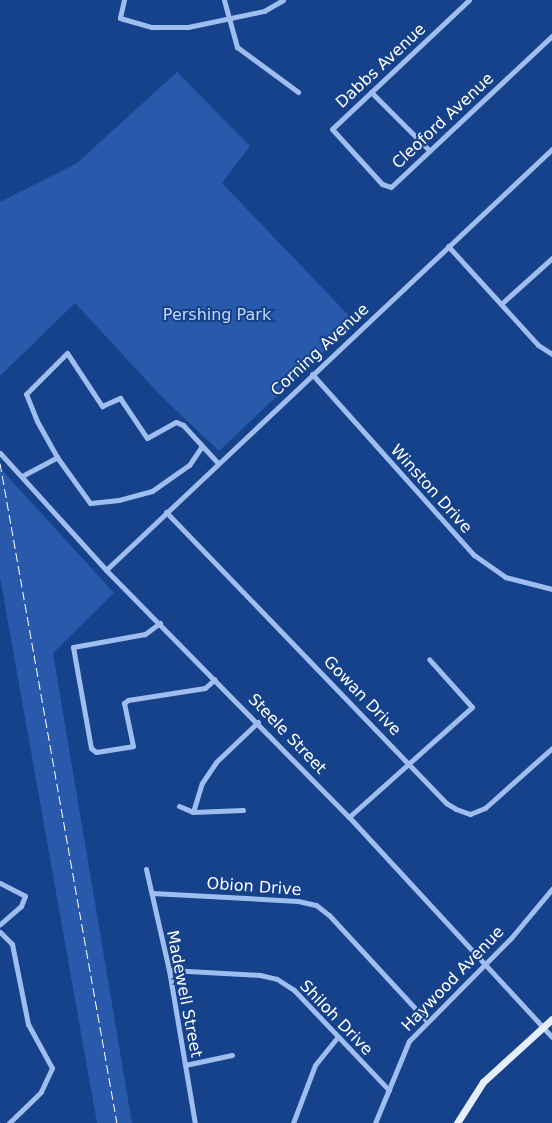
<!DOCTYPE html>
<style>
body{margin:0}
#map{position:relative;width:552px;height:1123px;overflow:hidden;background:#16418b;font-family:"DejaVu Sans",sans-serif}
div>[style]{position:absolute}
.green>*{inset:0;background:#2859aa}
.minor>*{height:5px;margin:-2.5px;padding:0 2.5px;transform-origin:2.5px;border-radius:2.5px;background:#9fbeef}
.major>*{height:7px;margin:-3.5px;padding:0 3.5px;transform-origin:3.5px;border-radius:3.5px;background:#e7efff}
.rail>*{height:1px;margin-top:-0.5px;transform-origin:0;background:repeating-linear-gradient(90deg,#fff 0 9px,transparent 0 13px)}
span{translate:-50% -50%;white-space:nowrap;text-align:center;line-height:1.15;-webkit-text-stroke:4px #16418b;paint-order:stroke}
.street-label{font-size:16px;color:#fff}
.park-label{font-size:16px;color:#c5dafb}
</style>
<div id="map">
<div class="green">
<div style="clip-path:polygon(177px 72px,250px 146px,222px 183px,355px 322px,219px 451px,161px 396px,75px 303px,0 376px,0 202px,77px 163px)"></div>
<div style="clip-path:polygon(0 468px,114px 593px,53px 653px,132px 1123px,97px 1123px,0 577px)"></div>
</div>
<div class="minor">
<div style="left:124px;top:0;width:18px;rotate:103deg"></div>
<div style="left:120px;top:18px;width:33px;rotate:16deg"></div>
<div style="left:152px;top:27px;width:36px"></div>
<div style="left:188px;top:27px;width:78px;rotate:-11.9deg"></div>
<div style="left:264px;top:11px;width:22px;rotate:-30deg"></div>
<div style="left:224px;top:0;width:49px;rotate:74.5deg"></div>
<div style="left:237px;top:47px;width:76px;rotate:36.4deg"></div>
<div style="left:469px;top:0;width:188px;rotate:136.7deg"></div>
<div style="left:332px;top:129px;width:74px;rotate:47.7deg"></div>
<div style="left:382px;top:184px;width:9px;rotate:18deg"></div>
<div style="left:391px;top:187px;width:221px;rotate:-43.2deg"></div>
<div style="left:371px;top:92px;width:83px;rotate:45deg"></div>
<div style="left:448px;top:246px;width:134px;rotate:47.7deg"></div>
<div style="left:538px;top:345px;width:17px;rotate:33deg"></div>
<div style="left:501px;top:304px;width:69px;rotate:-42deg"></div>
<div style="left:312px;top:374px;width:243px;rotate:48.2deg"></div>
<div style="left:474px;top:555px;width:38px;rotate:35deg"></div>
<div style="left:505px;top:577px;width:49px;rotate:14.3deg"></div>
<div style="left:202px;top:446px;width:23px;rotate:124deg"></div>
<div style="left:189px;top:465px;width:45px;rotate:144.9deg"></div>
<div style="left:152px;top:491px;width:34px;rotate:165deg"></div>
<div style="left:119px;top:500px;width:29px;rotate:174deg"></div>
<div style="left:90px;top:503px;width:57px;rotate:-125.7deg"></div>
<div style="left:57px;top:457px;width:41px;rotate:-119.1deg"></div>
<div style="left:37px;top:421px;width:29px;rotate:-112deg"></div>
<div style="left:26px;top:394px;width:58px;rotate:-45deg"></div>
<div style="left:67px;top:353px;width:64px;rotate:56.6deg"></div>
<div style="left:102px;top:406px;width:20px;rotate:-24deg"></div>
<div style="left:120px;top:398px;width:48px;rotate:56deg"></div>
<div style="left:147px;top:438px;width:33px;rotate:-29deg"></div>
<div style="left:176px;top:422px;width:8px;rotate:23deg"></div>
<div style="left:183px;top:425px;width:52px;rotate:47.4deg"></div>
<div style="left:0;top:453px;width:158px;rotate:47.8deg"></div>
<div style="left:106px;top:570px;width:346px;rotate:45.5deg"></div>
<div style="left:349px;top:817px;width:299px;rotate:47.3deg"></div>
<div style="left:22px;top:476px;width:40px;rotate:-28deg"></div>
<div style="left:166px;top:512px;width:404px;rotate:46.1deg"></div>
<div style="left:446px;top:803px;width:12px;rotate:31deg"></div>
<div style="left:456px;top:809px;width:15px;rotate:20deg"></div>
<div style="left:470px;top:814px;width:16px;rotate:-22deg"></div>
<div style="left:485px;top:808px;width:90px;rotate:-41.8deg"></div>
<div style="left:106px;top:570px;width:613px;rotate:-43.35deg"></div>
<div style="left:160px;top:623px;width:19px;rotate:144deg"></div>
<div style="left:145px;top:634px;width:73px;rotate:169.8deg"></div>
<div style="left:73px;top:647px;width:103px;rotate:79.9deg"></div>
<div style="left:91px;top:748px;width:6px;rotate:39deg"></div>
<div style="left:96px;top:752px;width:37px;rotate:-9deg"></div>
<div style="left:133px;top:746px;width:44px;rotate:-101.8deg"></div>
<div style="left:124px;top:703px;width:5px;rotate:-37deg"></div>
<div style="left:128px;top:700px;width:78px;rotate:-8.9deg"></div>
<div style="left:205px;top:688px;width:13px;rotate:-42deg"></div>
<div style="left:179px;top:806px;width:15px;rotate:23deg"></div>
<div style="left:193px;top:812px;width:50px;rotate:-2.3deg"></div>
<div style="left:193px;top:812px;width:30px;rotate:-73deg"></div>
<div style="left:202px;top:783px;width:25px;rotate:-56deg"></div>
<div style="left:216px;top:762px;width:58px;rotate:-43.6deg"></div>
<div style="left:349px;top:817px;width:165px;rotate:-41.8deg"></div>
<div style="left:472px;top:707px;width:64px;rotate:-131.9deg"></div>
<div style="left:146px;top:869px;width:104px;rotate:77.2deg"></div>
<div style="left:169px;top:970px;width:155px;rotate:80.4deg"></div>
<div style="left:0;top:883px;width:28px;rotate:27deg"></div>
<div style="left:25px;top:896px;width:11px;rotate:112deg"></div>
<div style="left:21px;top:906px;width:28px;rotate:139deg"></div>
<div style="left:152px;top:893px;width:146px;rotate:3.1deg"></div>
<div style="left:298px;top:901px;width:18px;rotate:13deg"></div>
<div style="left:316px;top:905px;width:16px;rotate:38deg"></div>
<div style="left:329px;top:915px;width:143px;rotate:47.3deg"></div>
<div style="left:0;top:932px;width:17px;rotate:45deg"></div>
<div style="left:12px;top:944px;width:82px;rotate:78.7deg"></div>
<div style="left:28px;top:1024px;width:50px;rotate:61.4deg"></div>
<div style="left:52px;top:1068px;width:26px;rotate:115deg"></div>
<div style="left:41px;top:1092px;width:45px;rotate:135.9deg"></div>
<div style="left:169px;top:970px;width:91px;rotate:3.1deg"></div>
<div style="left:260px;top:975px;width:17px;rotate:13deg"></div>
<div style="left:277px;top:979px;width:20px;rotate:33deg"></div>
<div style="left:294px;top:990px;width:138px;rotate:46.5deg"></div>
<div style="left:185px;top:1065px;width:48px;rotate:-12deg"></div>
<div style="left:293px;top:1123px;width:62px;rotate:-69.2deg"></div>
<div style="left:315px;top:1065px;width:35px;rotate:-51deg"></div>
<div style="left:375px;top:1123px;width:89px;rotate:-67.5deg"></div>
<div style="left:409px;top:1041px;width:145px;rotate:-45.3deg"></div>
<div style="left:511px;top:938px;width:64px;rotate:-50.1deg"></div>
</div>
<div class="major">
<div style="left:457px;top:1123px;width:49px;rotate:-57.6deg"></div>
<div style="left:483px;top:1082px;width:93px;rotate:-42.4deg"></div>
</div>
<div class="rail">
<div style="left:0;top:463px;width:670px;rotate:79.95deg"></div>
</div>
<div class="street-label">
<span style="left:381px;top:66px;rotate:-43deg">Dabbs Avenue</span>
<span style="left:443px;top:121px;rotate:-43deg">Cleoford Avenue</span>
<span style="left:320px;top:350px;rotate:-43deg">Corning Avenue</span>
<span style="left:431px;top:489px;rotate:48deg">Winston Drive</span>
<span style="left:362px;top:696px;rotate:46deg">Gowan Drive</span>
<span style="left:287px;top:734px;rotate:46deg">Steele Street</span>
<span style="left:254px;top:887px;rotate:4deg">Obion Drive</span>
<span style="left:453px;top:979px;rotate:-46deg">Haywood Avenue</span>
<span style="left:184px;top:994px;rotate:79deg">Madewell Street</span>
<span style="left:336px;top:1018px;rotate:46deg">Shiloh Drive</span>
</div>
<div class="park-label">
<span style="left:217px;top:315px">Pershing Park</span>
</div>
</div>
